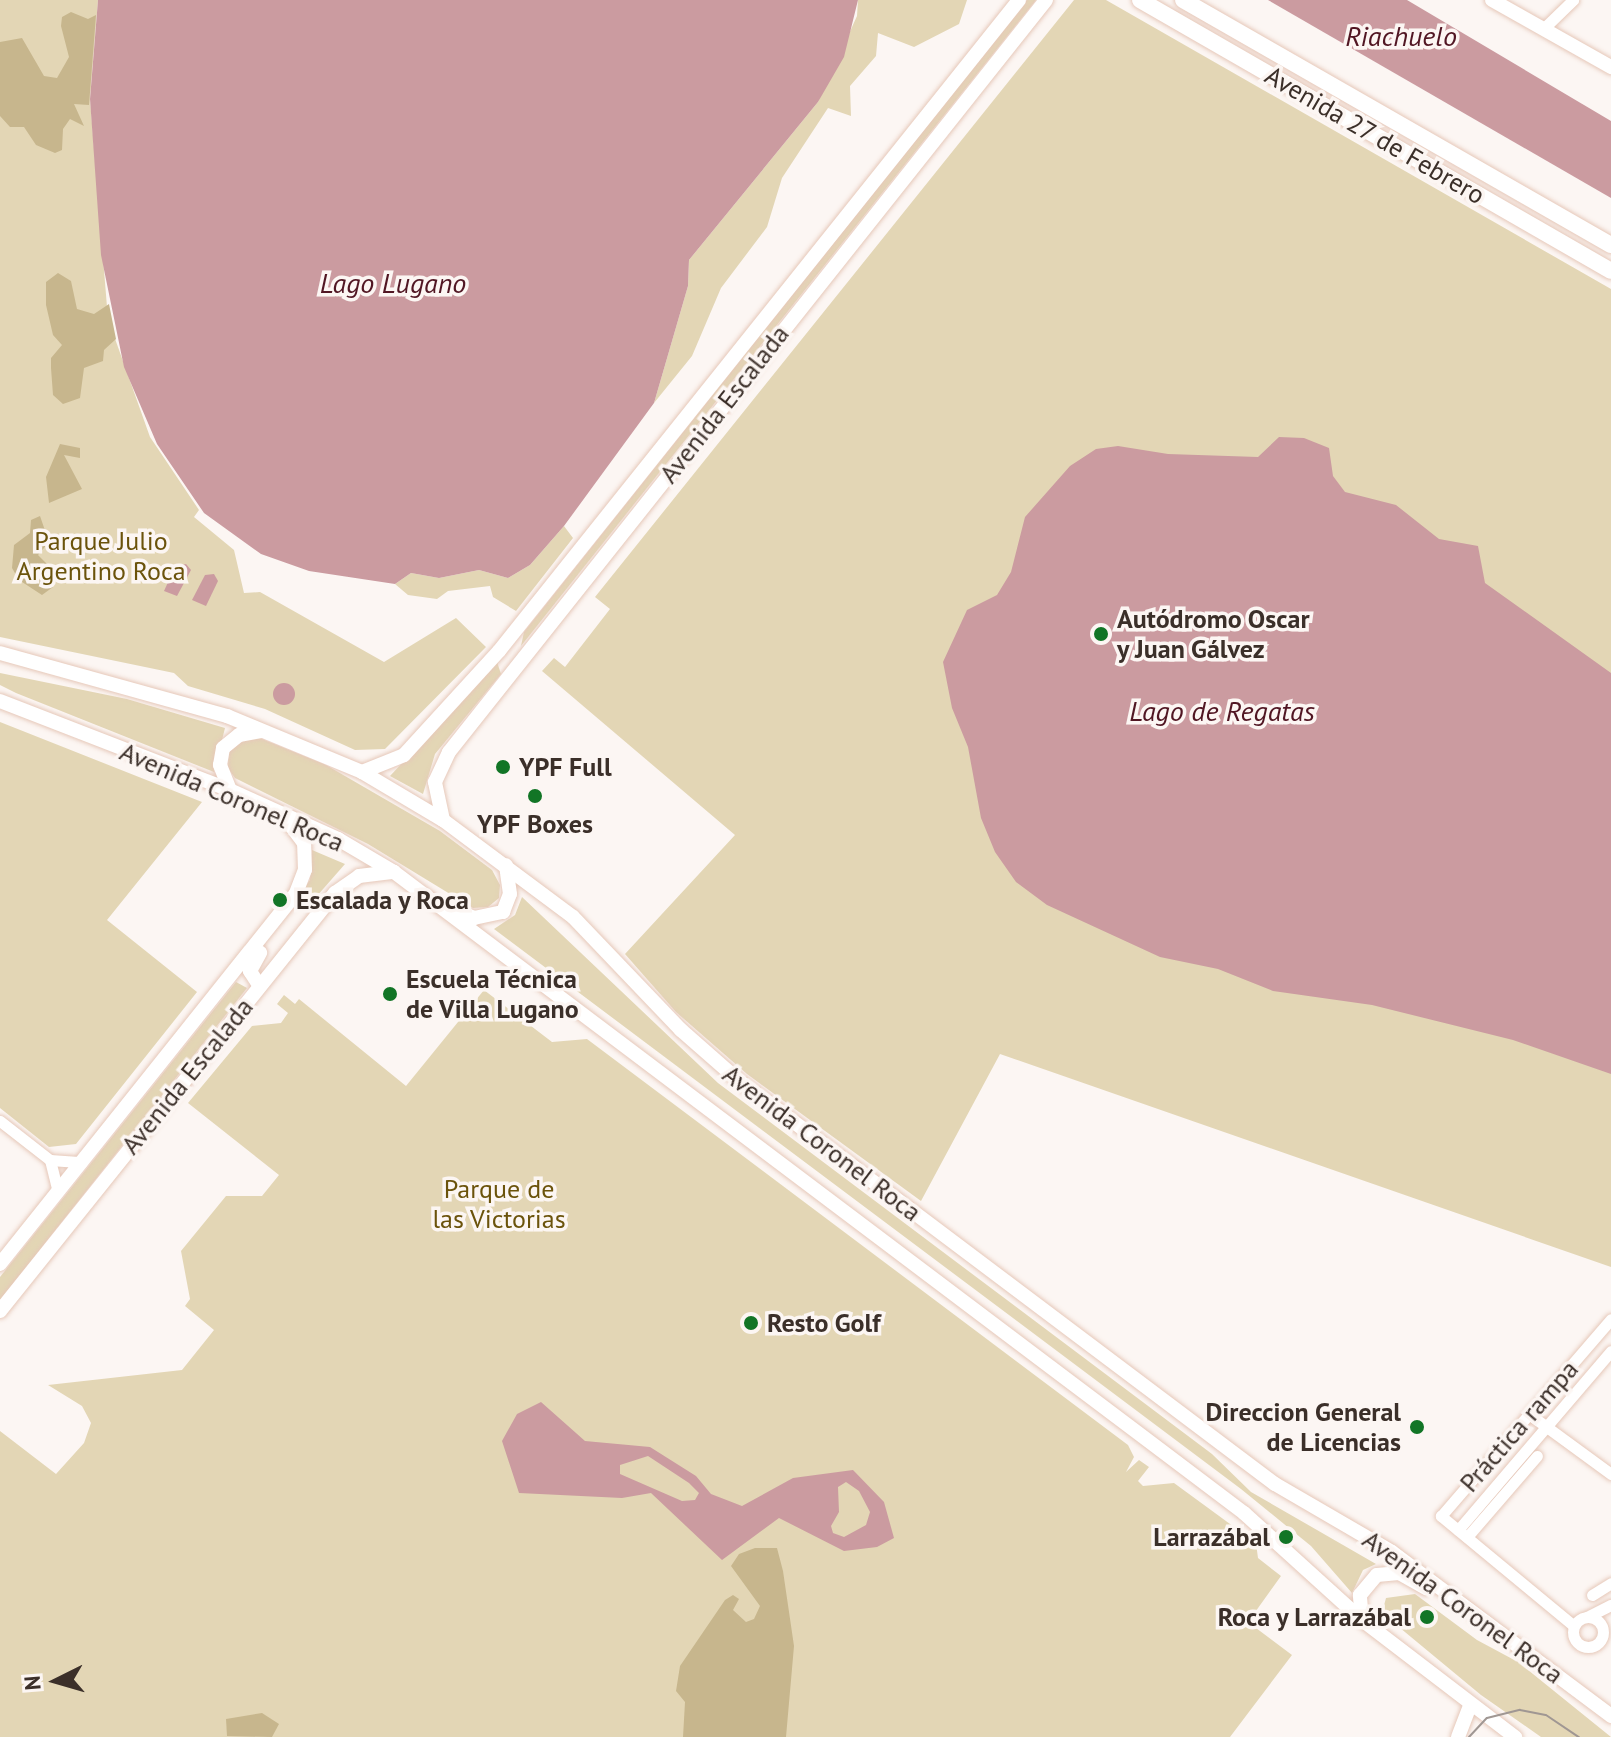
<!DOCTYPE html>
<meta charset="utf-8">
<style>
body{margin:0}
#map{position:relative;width:1611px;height:1737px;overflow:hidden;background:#fcf6f3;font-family:"PT Sans",sans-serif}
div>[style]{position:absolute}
.green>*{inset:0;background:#e3d6b5}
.forest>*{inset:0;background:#c7b68d}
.water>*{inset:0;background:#cb9ba0}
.round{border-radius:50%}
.roads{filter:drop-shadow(0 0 2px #e6c8b9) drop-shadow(0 0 2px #e6c8b9)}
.street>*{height:11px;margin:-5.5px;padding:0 5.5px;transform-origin:5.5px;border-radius:5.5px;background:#fff}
.street>.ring{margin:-5.5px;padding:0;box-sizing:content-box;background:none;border:11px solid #fff;border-radius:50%}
.secondary>*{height:14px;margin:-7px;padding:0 7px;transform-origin:7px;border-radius:7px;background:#fff}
.primary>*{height:16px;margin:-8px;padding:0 8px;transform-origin:8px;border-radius:8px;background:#fff}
.tram>*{height:2px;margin:-1px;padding:0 1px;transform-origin:1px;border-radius:1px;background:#a09793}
.dots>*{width:22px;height:22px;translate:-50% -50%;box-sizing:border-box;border:4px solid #fcf6f3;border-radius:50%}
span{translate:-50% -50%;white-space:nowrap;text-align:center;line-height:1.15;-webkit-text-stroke:7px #fcf6f3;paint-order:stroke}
.street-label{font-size:26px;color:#3b2f29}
.park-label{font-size:26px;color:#6b530b}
.poi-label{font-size:26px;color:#3b2f29;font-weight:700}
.left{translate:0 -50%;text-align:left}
.right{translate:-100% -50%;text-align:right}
.water-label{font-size:28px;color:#511623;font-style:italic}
.north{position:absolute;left:16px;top:1641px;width:80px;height:80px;-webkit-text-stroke:6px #fcf6f3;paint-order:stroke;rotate:265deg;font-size:22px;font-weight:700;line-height:32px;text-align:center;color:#3b2f29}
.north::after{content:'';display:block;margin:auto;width:28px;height:36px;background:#3b2f29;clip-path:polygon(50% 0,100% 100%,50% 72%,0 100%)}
</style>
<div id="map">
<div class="green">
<div style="clip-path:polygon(0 0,98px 0,90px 99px,108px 319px,150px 437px,199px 510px,194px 517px,234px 550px,244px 593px,260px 592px,384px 662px,456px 618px,486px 647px,385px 749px,355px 750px,265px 709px,188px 686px,174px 673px,0 637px)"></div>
<div style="clip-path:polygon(858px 0,967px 0,959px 24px,914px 47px,878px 33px,876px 56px,850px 86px,851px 116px,828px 108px,782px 178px,767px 227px,721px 288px,692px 356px,654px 403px,688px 286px,689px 260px,818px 102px,857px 16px)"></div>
<div style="clip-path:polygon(1027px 0,1036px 0,521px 646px,524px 632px)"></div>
<div style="clip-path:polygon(1074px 0,1106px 0,1611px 289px,1611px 1267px,1000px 1054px,921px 1201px,747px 1074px,676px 1012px,625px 954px,735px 835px,542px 671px,554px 658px,565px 667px,610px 609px,595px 597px)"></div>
<div style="clip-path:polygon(564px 526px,573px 538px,516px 611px,493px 597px,490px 586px,448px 591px,437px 599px,408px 595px,395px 584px,411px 573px,439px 578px,479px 570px,508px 578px,530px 565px)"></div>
<div style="clip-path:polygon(497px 662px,501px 674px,435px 754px,423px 794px,390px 776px)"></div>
<div style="clip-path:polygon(0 673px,127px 699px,225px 728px,214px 772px,16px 693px,0 685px)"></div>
<div style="clip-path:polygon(0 722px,202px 802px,107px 920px,197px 992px,76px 1144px,49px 1147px,0 1108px)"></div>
<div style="clip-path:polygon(257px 737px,326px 765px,440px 831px,492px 870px,500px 885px,499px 898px,488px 907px,473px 908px,368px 844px,235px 778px,228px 768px,229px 749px,233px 743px)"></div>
<div style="clip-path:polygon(312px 850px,345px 864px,303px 912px,292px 905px,310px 880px)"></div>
<div style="clip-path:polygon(522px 897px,718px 1083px,1212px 1454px,1251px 1492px,1376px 1564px,1363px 1570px,1352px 1593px,1311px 1546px,1241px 1489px,494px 929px,515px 915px)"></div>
<div style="clip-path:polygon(236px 982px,247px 988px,0 1300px,0 1277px)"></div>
<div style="clip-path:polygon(484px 990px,552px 1042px,587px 1039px,1128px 1445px,1134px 1457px,1126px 1472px,1139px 1460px,1149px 1467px,1138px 1481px,1143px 1486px,1174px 1483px,1256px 1543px,1258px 1558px,1281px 1576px,1248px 1622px,1292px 1655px,1230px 1737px,0 1737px,0 1431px,56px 1474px,84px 1443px,91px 1423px,82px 1406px,48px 1385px,182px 1370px,214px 1330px,185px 1306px,190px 1299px,181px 1251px,226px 1196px,262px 1196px,279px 1175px,188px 1103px,252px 1026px,281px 1023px,288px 1013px,277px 1004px,284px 995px,295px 1004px,299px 999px,406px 1086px)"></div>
<div style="clip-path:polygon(1415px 1594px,1477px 1640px,1518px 1662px,1611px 1737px,1541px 1737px,1481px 1695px,1382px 1613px,1386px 1598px)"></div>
</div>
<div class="forest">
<div style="clip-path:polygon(71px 12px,88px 19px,96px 15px,89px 105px,74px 104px,84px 126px,70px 119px,63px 129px,62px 150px,55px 153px,36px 145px,24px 127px,10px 127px,0 116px,0 42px,22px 38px,44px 76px,57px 78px,69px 57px,61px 26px,62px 17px)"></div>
<div style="clip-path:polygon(58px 273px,71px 281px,77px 309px,94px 314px,109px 304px,116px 339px,104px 350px,103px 361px,84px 368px,80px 398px,63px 404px,53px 395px,51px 368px,51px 358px,62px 345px,53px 335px,46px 305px,46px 282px)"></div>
<div style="clip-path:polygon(60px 444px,80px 448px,80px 458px,64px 455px,82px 489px,49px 503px,46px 477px)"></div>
<div style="clip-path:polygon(40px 516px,49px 542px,38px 555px,48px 565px,45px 580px,53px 587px,42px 595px,19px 580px,12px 568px,14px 545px,30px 533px,31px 520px)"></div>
<div style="clip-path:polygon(755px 1548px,777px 1548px,783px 1571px,794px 1646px,786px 1737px,683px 1737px,685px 1702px,676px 1691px,680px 1666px,725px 1600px,733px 1595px,739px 1599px,733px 1610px,746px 1622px,754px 1619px,760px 1606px,731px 1566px,739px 1554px)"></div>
<div style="clip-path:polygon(262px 1713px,279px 1724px,272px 1737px,227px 1736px,226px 1719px)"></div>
</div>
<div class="water">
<div style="clip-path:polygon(98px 0,858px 0,844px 57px,818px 102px,689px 260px,688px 286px,654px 403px,564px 526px,530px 565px,508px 578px,479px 570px,439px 578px,411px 573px,395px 584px,309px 571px,261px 554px,204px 513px,157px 444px,124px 367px,101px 255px,90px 99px)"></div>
<div style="clip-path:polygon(1268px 0,1407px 0,1611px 121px,1611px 198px)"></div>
<div style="clip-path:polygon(1279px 437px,1304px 438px,1329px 448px,1333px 476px,1345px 492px,1396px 505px,1439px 539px,1478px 546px,1485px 583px,1611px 673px,1611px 1074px,1513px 1040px,1372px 1005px,1273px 991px,1218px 969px,1160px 957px,1047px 905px,1016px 882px,995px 852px,981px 818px,968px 747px,952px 708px,943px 662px,967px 610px,997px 595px,1011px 572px,1025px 517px,1070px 466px,1096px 449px,1118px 446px,1168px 454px,1258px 457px)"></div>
<div style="clip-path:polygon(186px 564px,191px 570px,177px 596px,164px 591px,175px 567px)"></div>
<div style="clip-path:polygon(214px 574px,218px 581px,206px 606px,192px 600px,205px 575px)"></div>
<div class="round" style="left:273px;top:683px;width:22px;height:22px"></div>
<div style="clip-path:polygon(evenodd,541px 1402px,585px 1441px,650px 1447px,696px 1476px,711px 1494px,742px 1506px,793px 1478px,853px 1470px,884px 1502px,894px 1538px,877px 1547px,844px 1551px,779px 1518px,722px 1560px,651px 1493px,622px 1498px,519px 1493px,502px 1441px,517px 1414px,541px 1402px,648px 1456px,689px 1483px,699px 1493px,695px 1500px,682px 1501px,620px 1474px,620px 1465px,648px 1456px,541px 1402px,846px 1482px,859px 1491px,870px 1512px,866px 1525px,844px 1537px,833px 1533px,831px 1526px,839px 1512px,838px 1487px,846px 1482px)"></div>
</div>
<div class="roads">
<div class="street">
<div style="left:1543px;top:29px;width:42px;rotate:-44deg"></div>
<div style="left:0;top:1121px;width:63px;rotate:38deg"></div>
<div style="left:50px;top:1160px;width:32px;rotate:4deg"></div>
<div style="left:50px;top:1160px;width:32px;rotate:76deg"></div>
<div style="left:1529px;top:1414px;width:102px;rotate:36.2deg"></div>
<div style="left:1458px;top:1530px;width:235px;rotate:-49.5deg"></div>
<div style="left:1467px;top:1537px;width:107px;rotate:-49.2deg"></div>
<div style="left:1592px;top:1595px;width:22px;rotate:-32deg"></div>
<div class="ring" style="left:1573px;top:1617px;width:19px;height:19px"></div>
<div style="left:1587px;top:1617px;width:27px;rotate:-27deg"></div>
<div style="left:1574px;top:1626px;width:173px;rotate:-140.4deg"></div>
<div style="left:1441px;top:1516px;width:260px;rotate:-49.2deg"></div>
</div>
<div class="secondary">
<div style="left:1492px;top:0;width:137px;rotate:29.4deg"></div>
<div style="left:0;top:653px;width:236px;rotate:15.5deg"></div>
<div style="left:227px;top:716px;width:146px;rotate:22.5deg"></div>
<div style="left:362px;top:772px;width:94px;rotate:30.7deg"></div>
<div style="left:443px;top:820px;width:162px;rotate:36.7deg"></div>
<div style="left:573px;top:917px;width:156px;rotate:46.3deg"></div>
<div style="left:681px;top:1030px;width:76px;rotate:41.3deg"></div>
<div style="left:738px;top:1080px;width:672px;rotate:36.96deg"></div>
<div style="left:1275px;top:1484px;width:135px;rotate:30.2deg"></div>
<div style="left:1392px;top:1552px;width:274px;rotate:36.8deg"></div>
<div style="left:0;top:701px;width:247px;rotate:21.2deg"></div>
<div style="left:230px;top:790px;width:119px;rotate:24.4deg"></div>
<div style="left:338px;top:839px;width:65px;rotate:30.5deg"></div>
<div style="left:394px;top:872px;width:1065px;rotate:37.02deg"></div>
<div style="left:1244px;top:1513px;width:159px;rotate:42.2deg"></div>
<div style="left:1362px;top:1620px;width:193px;rotate:37.4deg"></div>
<div style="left:362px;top:772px;width:45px;rotate:-22deg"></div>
<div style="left:404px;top:755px;width:141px;rotate:-47.6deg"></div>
<div style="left:499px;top:651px;width:833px;rotate:-51.38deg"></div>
<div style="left:230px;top:790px;width:27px;rotate:-112deg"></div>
<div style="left:220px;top:765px;width:17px;rotate:-80deg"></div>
<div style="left:223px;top:748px;width:21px;rotate:-39deg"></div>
<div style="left:239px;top:735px;width:22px;rotate:-10deg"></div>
<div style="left:443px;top:820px;width:39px;rotate:-102deg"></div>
<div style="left:435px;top:782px;width:33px;rotate:-65deg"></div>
<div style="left:449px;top:752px;width:960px;rotate:-51.55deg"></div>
<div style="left:452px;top:909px;width:24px;rotate:22deg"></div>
<div style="left:474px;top:918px;width:30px;rotate:-12deg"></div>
<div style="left:503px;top:912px;width:19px;rotate:-69deg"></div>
<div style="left:510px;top:894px;width:29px;rotate:-98deg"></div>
<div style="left:259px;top:985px;width:17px;rotate:-123deg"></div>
<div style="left:250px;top:971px;width:21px;rotate:-61deg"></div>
<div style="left:0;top:1264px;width:475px;rotate:-51.4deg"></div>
<div style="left:296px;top:893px;width:25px;rotate:-69deg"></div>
<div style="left:305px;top:870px;width:27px;rotate:-92deg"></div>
<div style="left:304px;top:843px;width:35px;rotate:-127deg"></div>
<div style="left:0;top:1311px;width:536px;rotate:-51.29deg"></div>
<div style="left:335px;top:893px;width:29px;rotate:-35deg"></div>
<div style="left:359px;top:876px;width:35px;rotate:-7deg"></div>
<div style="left:1362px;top:1620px;width:25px;rotate:-95deg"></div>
<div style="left:1360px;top:1595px;width:26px;rotate:-50deg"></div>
<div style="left:1377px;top:1575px;width:22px;rotate:-5deg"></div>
<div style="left:1399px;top:1573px;width:31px;rotate:29deg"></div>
<div style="left:1458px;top:1737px;width:34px;rotate:-69deg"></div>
</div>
<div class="primary">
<div style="left:1140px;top:0;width:543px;rotate:29.91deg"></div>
<div style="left:1183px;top:0;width:493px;rotate:29.8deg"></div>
</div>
</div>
<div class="tram">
<div style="left:1469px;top:1737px;width:26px;rotate:-47deg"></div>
<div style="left:1487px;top:1718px;width:34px;rotate:-14deg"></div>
<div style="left:1520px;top:1710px;width:26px;rotate:11deg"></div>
<div style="left:1546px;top:1715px;width:40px;rotate:34deg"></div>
</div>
<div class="dots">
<div style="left:1101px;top:634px;background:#127526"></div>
<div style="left:503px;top:767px;background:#127526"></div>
<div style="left:535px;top:796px;background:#127526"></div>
<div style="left:280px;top:900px;background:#127526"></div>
<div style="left:390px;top:994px;background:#127526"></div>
<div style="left:751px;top:1323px;background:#127526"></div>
<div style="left:1417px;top:1427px;background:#127526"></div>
<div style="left:1286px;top:1537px;background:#127526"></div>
<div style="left:1427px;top:1617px;background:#127526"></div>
</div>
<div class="street-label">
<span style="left:1375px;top:135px;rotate:30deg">Avenida 27 de Febrero</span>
<span style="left:724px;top:404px;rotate:-52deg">Avenida Escalada</span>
<span style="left:232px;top:797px;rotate:23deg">Avenida Coronel Roca</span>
<span style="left:187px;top:1076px;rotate:-51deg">Avenida Escalada</span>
<span style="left:822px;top:1143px;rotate:37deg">Avenida Coronel Roca</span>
<span style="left:1519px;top:1426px;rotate:-49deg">Práctica rampa</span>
<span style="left:1463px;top:1607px;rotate:36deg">Avenida Coronel Roca</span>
</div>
<div class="park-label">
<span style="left:101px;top:556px">Parque Julio<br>Argentino Roca</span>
<span style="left:499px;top:1204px">Parque de<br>las Victorias</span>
</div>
<div class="poi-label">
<span class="left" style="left:1117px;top:634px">Autódromo Oscar<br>y Juan Gálvez</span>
<span class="left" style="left:519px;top:767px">YPF Full</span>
<span style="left:535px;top:824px">YPF Boxes</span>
<span class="left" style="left:296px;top:900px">Escalada y Roca</span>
<span class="left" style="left:406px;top:994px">Escuela Técnica<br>de Villa Lugano</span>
<span class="left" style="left:767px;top:1323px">Resto Golf</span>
<span class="right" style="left:1401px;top:1427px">Direccion General<br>de Licencias</span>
<span class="right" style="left:1270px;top:1537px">Larrazábal</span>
<span class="right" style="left:1411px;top:1617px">Roca y Larrazábal</span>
</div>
<div class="water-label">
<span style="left:1401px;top:36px">Riachuelo</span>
<span style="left:393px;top:283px">Lago Lugano</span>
<span style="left:1222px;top:711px">Lago de Regatas</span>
</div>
<div class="north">N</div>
</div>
